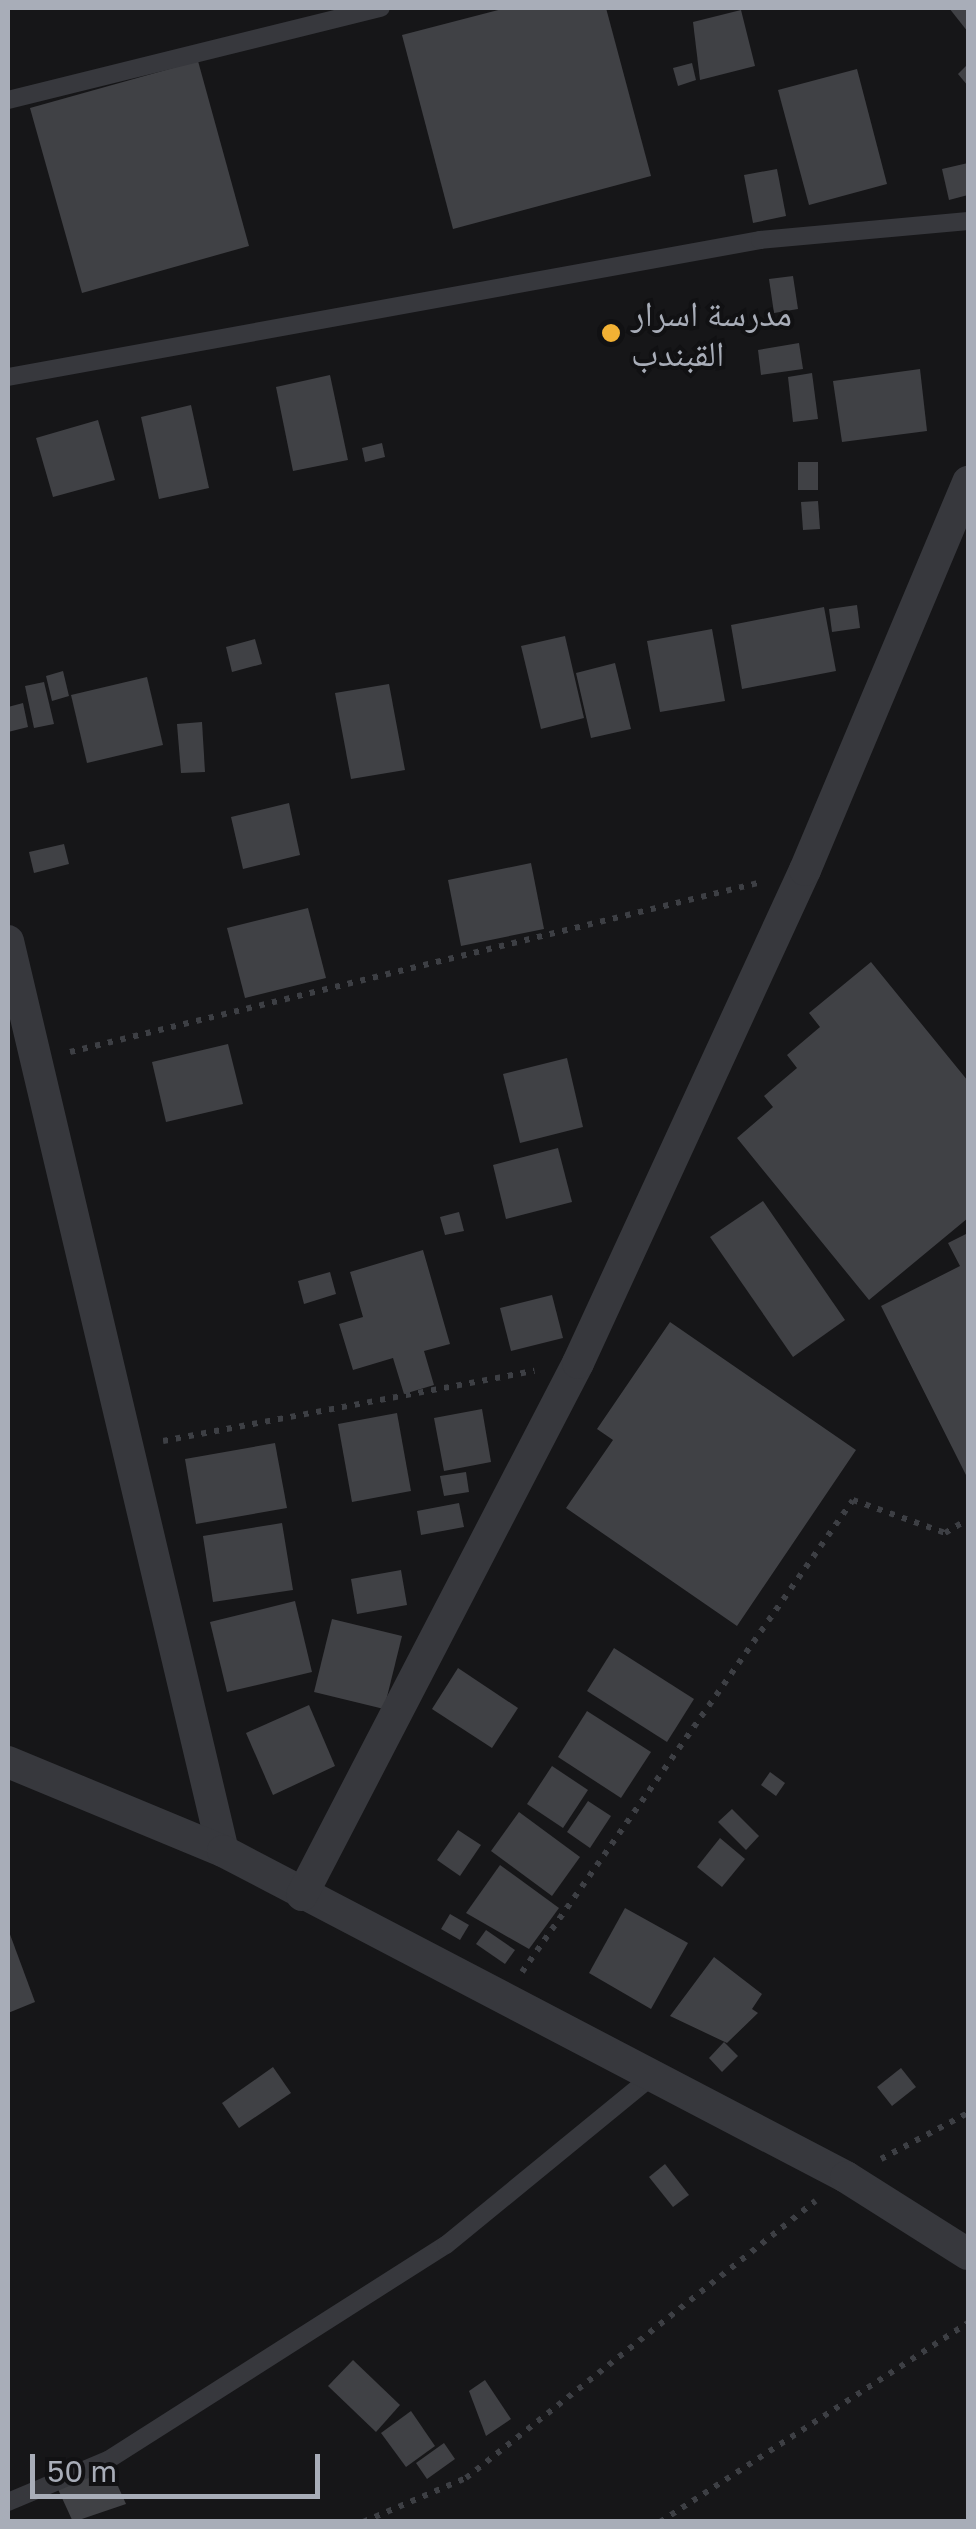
<!DOCTYPE html>
<meta charset="utf-8">
<style>
body{margin:0}
#map{position:relative;width:976px;height:2529px;overflow:hidden;background:#161618;font-family:"Golos Text","Noto Naskh Arabic",sans-serif}
div>[style]{position:absolute}
.building>*{inset:0;background:#404145}
.path>*{height:6px;margin-top:-3px;transform-origin:0;background:repeating-linear-gradient(90deg,#3d3f44 0 5px,transparent 0 13px)}
.lane>*{height:18px;margin:-9px;padding:0 9px;transform-origin:9px;border-radius:9px;background:#37383d}
.street>*{height:32px;margin:-16px;padding:0 16px;transform-origin:16px;border-radius:16px;background:#37383d}
.dots>*{width:28px;height:28px;translate:-50% -50%;box-sizing:border-box;border:5px solid #111113;border-radius:50%}
span{translate:-50% -50%;white-space:nowrap;text-align:center;line-height:1.15;-webkit-text-stroke:8px #111113;paint-order:stroke}
.poi-label{font-size:35px;color:#a8adb8}
.left{translate:0 -50%;text-align:left}
.frame{position:absolute;inset:0;border:10px solid #a8adb8;pointer-events:none}
.scale{position:absolute;left:30px;top:2454px;width:290px;height:45px;box-sizing:border-box;border:5px solid #a8adb8;border-top:0;padding-left:12px;font-size:30px;line-height:35px;white-space:nowrap;color:#a8adb8;-webkit-text-stroke:8px #111113;paint-order:stroke}
</style>
<div id="map">
<div class="building">
<div style="clip-path:polygon(506px 8px,606px 8px,651px 176px,453px 229px,402px 35px)"></div>
<div style="clip-path:polygon(949px 8px,968px 8px,968px 32px)"></div>
<div style="clip-path:polygon(741px 10px,755px 66px,700px 80px,693px 22px)"></div>
<div style="clip-path:polygon(198px 61px,249px 246px,82px 293px,30px 108px)"></div>
<div style="clip-path:polygon(692px 63px,696px 80px,678px 86px,673px 68px)"></div>
<div style="clip-path:polygon(968px 64px,968px 86px,958px 74px)"></div>
<div style="clip-path:polygon(857px 69px,887px 184px,809px 205px,778px 90px)"></div>
<div style="clip-path:polygon(968px 163px,968px 195px,949px 200px,942px 169px)"></div>
<div style="clip-path:polygon(777px 169px,786px 216px,753px 223px,744px 175px)"></div>
<div style="clip-path:polygon(793px 276px,798px 309px,774px 313px,769px 279px)"></div>
<div style="clip-path:polygon(799px 343px,803px 369px,761px 375px,758px 350px)"></div>
<div style="clip-path:polygon(920px 369px,927px 431px,842px 442px,833px 381px)"></div>
<div style="clip-path:polygon(812px 373px,818px 419px,793px 422px,788px 377px)"></div>
<div style="clip-path:polygon(330px 375px,348px 460px,293px 471px,276px 387px)"></div>
<div style="clip-path:polygon(191px 405px,209px 488px,159px 499px,141px 417px)"></div>
<div style="clip-path:polygon(98px 420px,115px 480px,53px 497px,36px 438px)"></div>
<div style="clip-path:polygon(382px 443px,385px 457px,365px 462px,362px 448px)"></div>
<div style="clip-path:polygon(798px 462px,818px 462px,818px 490px,798px 490px)"></div>
<div style="clip-path:polygon(818px 501px,820px 529px,803px 530px,801px 502px)"></div>
<div style="clip-path:polygon(857px 605px,860px 628px,832px 632px,829px 609px)"></div>
<div style="clip-path:polygon(824px 607px,836px 671px,742px 689px,731px 625px)"></div>
<div style="clip-path:polygon(712px 629px,725px 701px,660px 712px,647px 641px)"></div>
<div style="clip-path:polygon(565px 636px,584px 718px,541px 729px,521px 646px)"></div>
<div style="clip-path:polygon(255px 639px,262px 664px,232px 672px,226px 647px)"></div>
<div style="clip-path:polygon(615px 663px,631px 729px,591px 738px,576px 673px)"></div>
<div style="clip-path:polygon(63px 671px,69px 696px,52px 701px,46px 676px)"></div>
<div style="clip-path:polygon(147px 677px,163px 745px,87px 763px,71px 695px)"></div>
<div style="clip-path:polygon(44px 682px,54px 724px,34px 728px,25px 686px)"></div>
<div style="clip-path:polygon(389px 684px,405px 770px,351px 779px,335px 693px)"></div>
<div style="clip-path:polygon(23px 703px,28px 727px,8px 732px,8px 707px)"></div>
<div style="clip-path:polygon(202px 722px,205px 772px,181px 773px,177px 724px)"></div>
<div style="clip-path:polygon(289px 803px,300px 855px,243px 869px,231px 817px)"></div>
<div style="clip-path:polygon(64px 844px,69px 864px,34px 873px,29px 852px)"></div>
<div style="clip-path:polygon(531px 863px,544px 929px,461px 946px,448px 880px)"></div>
<div style="clip-path:polygon(308px 908px,326px 978px,245px 998px,227px 928px)"></div>
<div style="clip-path:polygon(871px 962px,968px 1081px,968px 1218px,869px 1300px,737px 1138px,773px 1107px,764px 1096px,797px 1068px,787px 1055px,820px 1027px,809px 1013px)"></div>
<div style="clip-path:polygon(228px 1044px,243px 1104px,166px 1122px,152px 1062px)"></div>
<div style="clip-path:polygon(567px 1058px,583px 1127px,520px 1143px,503px 1074px)"></div>
<div style="clip-path:polygon(558px 1148px,572px 1202px,506px 1219px,493px 1165px)"></div>
<div style="clip-path:polygon(763px 1201px,845px 1320px,793px 1357px,710px 1237px)"></div>
<div style="clip-path:polygon(459px 1212px,464px 1231px,445px 1235px,440px 1217px)"></div>
<div style="clip-path:polygon(968px 1233px,968px 1479px,881px 1306px,960px 1266px,948px 1243px)"></div>
<div style="clip-path:polygon(423px 1250px,450px 1344px,424px 1351px,434px 1385px,404px 1394px,393px 1358px,353px 1370px,339px 1324px,363px 1317px,350px 1272px)"></div>
<div style="clip-path:polygon(330px 1272px,336px 1294px,304px 1304px,298px 1281px)"></div>
<div style="clip-path:polygon(552px 1295px,563px 1338px,511px 1351px,500px 1308px)"></div>
<div style="clip-path:polygon(670px 1322px,856px 1450px,737px 1626px,566px 1508px,613px 1440px,597px 1429px)"></div>
<div style="clip-path:polygon(482px 1409px,491px 1462px,444px 1471px,434px 1418px)"></div>
<div style="clip-path:polygon(397px 1413px,411px 1491px,352px 1502px,338px 1424px)"></div>
<div style="clip-path:polygon(275px 1443px,287px 1508px,196px 1524px,185px 1459px)"></div>
<div style="clip-path:polygon(466px 1472px,469px 1492px,444px 1496px,440px 1476px)"></div>
<div style="clip-path:polygon(459px 1503px,464px 1527px,421px 1535px,417px 1511px)"></div>
<div style="clip-path:polygon(282px 1523px,293px 1590px,213px 1602px,203px 1536px)"></div>
<div style="clip-path:polygon(401px 1570px,407px 1605px,357px 1614px,351px 1579px)"></div>
<div style="clip-path:polygon(295px 1601px,312px 1672px,227px 1692px,210px 1622px)"></div>
<div style="clip-path:polygon(332px 1619px,402px 1636px,384px 1709px,314px 1692px)"></div>
<div style="clip-path:polygon(614px 1648px,694px 1699px,667px 1742px,587px 1691px)"></div>
<div style="clip-path:polygon(458px 1668px,518px 1708px,492px 1748px,432px 1709px)"></div>
<div style="clip-path:polygon(309px 1705px,335px 1766px,273px 1795px,246px 1733px)"></div>
<div style="clip-path:polygon(587px 1711px,651px 1752px,621px 1798px,558px 1757px)"></div>
<div style="clip-path:polygon(552px 1766px,588px 1790px,563px 1828px,527px 1804px)"></div>
<div style="clip-path:polygon(770px 1772px,785px 1783px,776px 1796px,761px 1785px)"></div>
<div style="clip-path:polygon(588px 1801px,611px 1816px,590px 1848px,567px 1832px)"></div>
<div style="clip-path:polygon(732px 1809px,759px 1836px,746px 1850px,718px 1822px)"></div>
<div style="clip-path:polygon(519px 1812px,580px 1857px,552px 1896px,491px 1851px)"></div>
<div style="clip-path:polygon(458px 1830px,481px 1845px,460px 1876px,437px 1860px)"></div>
<div style="clip-path:polygon(720px 1838px,745px 1859px,722px 1887px,697px 1867px)"></div>
<div style="clip-path:polygon(500px 1865px,559px 1908px,529px 1949px,466px 1913px)"></div>
<div style="clip-path:polygon(625px 1908px,688px 1943px,651px 2009px,589px 1973px)"></div>
<div style="clip-path:polygon(450px 1914px,469px 1925px,460px 1940px,441px 1929px)"></div>
<div style="clip-path:polygon(8px 1929px,35px 2002px,8px 2013px)"></div>
<div style="clip-path:polygon(486px 1930px,515px 1950px,505px 1964px,476px 1944px)"></div>
<div style="clip-path:polygon(714px 1957px,762px 1994px,752px 2009px,758px 2013px,727px 2043px,670px 2016px)"></div>
<div style="clip-path:polygon(724px 2042px,738px 2056px,722px 2072px,709px 2058px)"></div>
<div style="clip-path:polygon(273px 2067px,291px 2093px,239px 2128px,222px 2103px)"></div>
<div style="clip-path:polygon(901px 2068px,916px 2087px,892px 2106px,877px 2087px)"></div>
<div style="clip-path:polygon(665px 2164px,689px 2195px,673px 2207px,649px 2177px)"></div>
<div style="clip-path:polygon(353px 2360px,400px 2405px,376px 2432px,328px 2386px)"></div>
<div style="clip-path:polygon(485px 2380px,511px 2419px,486px 2436px,469px 2391px)"></div>
<div style="clip-path:polygon(411px 2411px,435px 2446px,406px 2467px,381px 2433px)"></div>
<div style="clip-path:polygon(444px 2443px,455px 2459px,427px 2479px,416px 2463px)"></div>
<div style="clip-path:polygon(108px 2464px,126px 2504px,73px 2522px,57px 2487px)"></div>
</div>
<div class="path">
<div style="left:70px;top:1052px;width:713px;rotate:-13.8deg"></div>
<div style="left:163px;top:1441px;width:378px;rotate:-10.7deg"></div>
<div style="left:522px;top:1972px;width:576px;rotate:-54.96deg"></div>
<div style="left:853px;top:1500px;width:98px;rotate:19.7deg"></div>
<div style="left:945px;top:1533px;width:27px;rotate:-31deg"></div>
<div style="left:881px;top:2159px;width:98px;rotate:-27.9deg"></div>
<div style="left:363px;top:2522px;width:112px;rotate:-23.1deg"></div>
<div style="left:466px;top:2478px;width:446px;rotate:-38.4deg"></div>
<div style="left:660px;top:2522px;width:367px;rotate:-32.9deg"></div>
</div>
<div class="lane">
<div style="left:8px;top:100px;width:384px;rotate:-13.9deg"></div>
<div style="left:8px;top:377px;width:764px;rotate:-10.32deg"></div>
<div style="left:760px;top:240px;width:209px;rotate:-5.2deg"></div>
<div style="left:8px;top:2502px;width:108px;rotate:-22.8deg"></div>
<div style="left:108px;top:2460px;width:401px;rotate:-32.5deg"></div>
<div style="left:446px;top:2245px;width:264px;rotate:-39.3deg"></div>
</div>
<div class="street">
<div style="left:8px;top:941px;width:935px;rotate:76.71deg"></div>
<div style="left:8px;top:1762px;width:233px;rotate:22.5deg"></div>
<div style="left:223px;top:1851px;width:703px;rotate:27.62deg"></div>
<div style="left:846px;top:2177px;width:144px;rotate:32.3deg"></div>
<div style="left:302px;top:1895px;width:599px;rotate:-62.58deg"></div>
<div style="left:578px;top:1363px;width:543px;rotate:-65.28deg"></div>
<div style="left:805px;top:870px;width:421px;rotate:-67.2deg"></div>
</div>
<div class="dots">
<div style="left:611px;top:333px;background:#f2b134"></div>
</div>
<div class="poi-label">
<span class="left" style="left:631px;top:333px">مدرسة اسرار<br>القبندب</span>
</div>
<div class="frame"></div>
<div class="scale">50 m</div>
</div>
